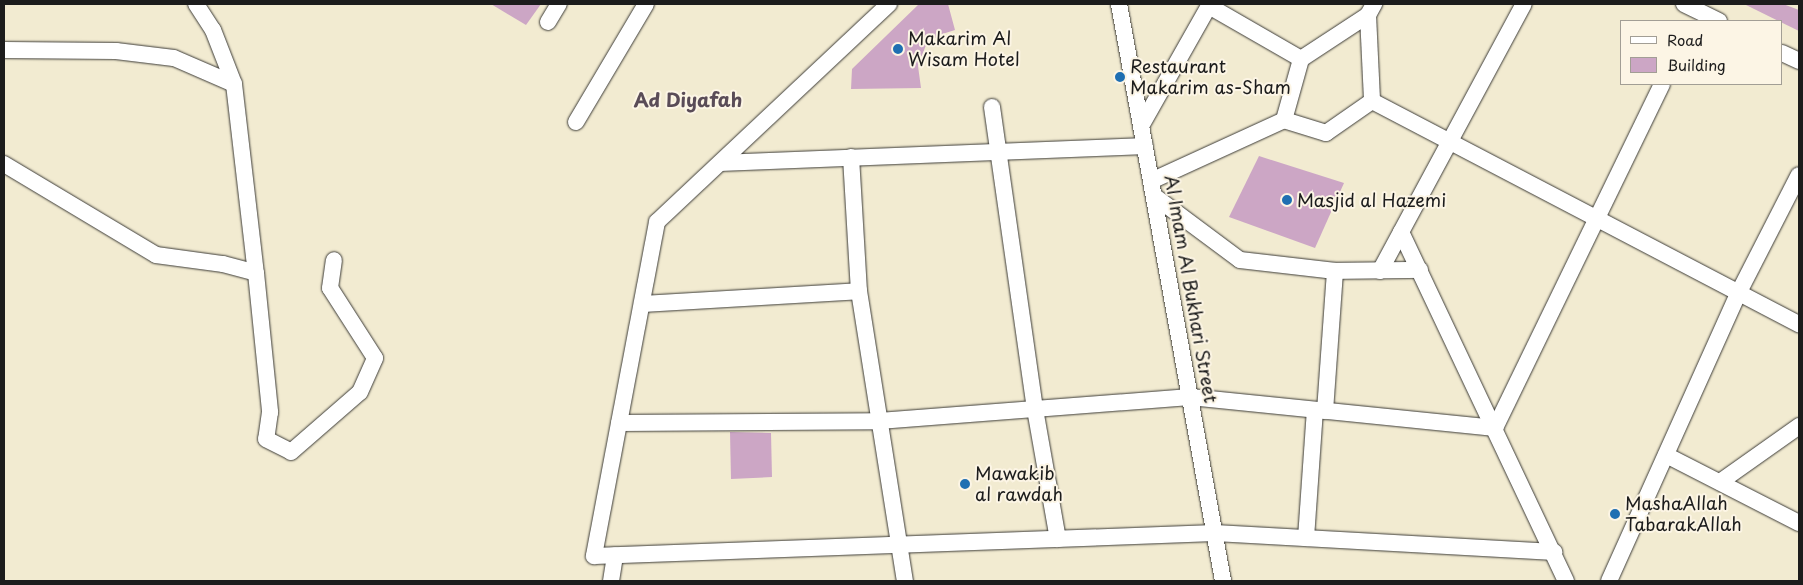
<!DOCTYPE html>
<style>
body{margin:0}
#map{position:relative;width:1803px;height:585px;overflow:hidden;background:#f2ebd1;font-family:"Playpen Sans",sans-serif}
div>[style]{position:absolute}
.building>*{inset:0;background:#cca6c5}
.roads{filter:drop-shadow(0 0 1px #3c3b37) drop-shadow(0 0 1px #3c3b37)}
.street>*{height:16px;margin:-8px;padding:0 8px;transform-origin:8px;border-radius:8px;background:#fff}
.dots>*{width:14px;height:14px;translate:-50% -50%;box-sizing:border-box;border:2px solid #fcf5e5;border-radius:50%}
span{translate:-50% -50%;white-space:nowrap;text-align:center;line-height:1.15;-webkit-text-stroke:4px #fcf5e5;paint-order:stroke}
.poi-label{font-size:18px;color:#1c1c1c}
.left{translate:0 -50%;text-align:left}
.street-label{font-size:18px;color:#1c1c1c}
.neighbourhood-label{font-size:19px;color:#5a4c57;font-weight:700}
.frame{position:absolute;inset:0;border:5px solid #1c1c1c;pointer-events:none}
.legend{position:absolute;left:1620px;top:20px;width:162px;height:65px;box-sizing:border-box;background:#fcf5e5;border:1px solid #a29e95;margin:0;padding:6px 9px;list-style:none;font-size:15px;color:#1c1c1c}
.legend li{display:flex;align-items:center;gap:10px;height:25px}
.legend b{width:25px;border:1px solid #a29e95}
</style>
<div id="map">
<div class="building">
<div style="clip-path:polygon(491px 4px,541px 4px,526px 25px)"></div>
<div style="clip-path:polygon(919px 4px,948px 4px,955px 30px,939px 35px,926px 45px,918px 66px,921px 88px,851px 89px,852px 69px)"></div>
<div style="clip-path:polygon(1744px 4px,1783px 4px,1799px 10px,1799px 31px)"></div>
<div style="clip-path:polygon(1259px 156px,1344px 183px,1315px 248px,1229px 217px)"></div>
<div style="clip-path:polygon(730px 432px,771px 433px,772px 477px,731px 479px)"></div>
</div>
<div class="roads">
<div class="street">
<div style="left:196px;top:4px;width:31px;rotate:57deg"></div>
<div style="left:213px;top:30px;width:58px;rotate:68.7deg"></div>
<div style="left:889px;top:4px;width:318px;rotate:136.8deg"></div>
<div style="left:657px;top:222px;width:340px;rotate:100.7deg"></div>
<div style="left:594px;top:556px;width:621px;rotate:-2.12deg"></div>
<div style="left:1215px;top:533px;width:340px;rotate:3.2deg"></div>
<div style="left:1119px;top:4px;width:586px;rotate:79.78deg"></div>
<div style="left:1684px;top:4px;width:39px;rotate:26deg"></div>
<div style="left:1209px;top:6px;width:106px;rotate:29.9deg"></div>
<div style="left:1368px;top:15px;width:86px;rotate:87.3deg"></div>
<div style="left:1372px;top:101px;width:482px;rotate:27.6deg"></div>
<div style="left:548px;top:22px;width:21px;rotate:-59deg"></div>
<div style="left:4px;top:50px;width:112px;rotate:0.5deg"></div>
<div style="left:116px;top:51px;width:58px;rotate:6.9deg"></div>
<div style="left:174px;top:58px;width:65px;rotate:23.4deg"></div>
<div style="left:234px;top:84px;width:190px;rotate:83.4deg"></div>
<div style="left:1782px;top:53px;width:19px;rotate:25deg"></div>
<div style="left:992px;top:107px;width:305px;rotate:81.9deg"></div>
<div style="left:1035px;top:409px;width:132px;rotate:80deg"></div>
<div style="left:1284px;top:120px;width:44px;rotate:17.2deg"></div>
<div style="left:1326px;top:133px;width:56px;rotate:-34.8deg"></div>
<div style="left:576px;top:122px;width:137px;rotate:-59.3deg"></div>
<div style="left:1141px;top:126px;width:140px;rotate:-60.5deg"></div>
<div style="left:851px;top:157px;width:134px;rotate:86.6deg"></div>
<div style="left:859px;top:291px;width:294px;rotate:81deg"></div>
<div style="left:721px;top:163px;width:424px;rotate:-2.3deg"></div>
<div style="left:4px;top:164px;width:177px;rotate:30.9deg"></div>
<div style="left:156px;top:255px;width:68px;rotate:7.7deg"></div>
<div style="left:223px;top:264px;width:34px;rotate:15deg"></div>
<div style="left:256px;top:273px;width:140px;rotate:84.2deg"></div>
<div style="left:270px;top:412px;width:27px;rotate:98deg"></div>
<div style="left:266px;top:439px;width:28px;rotate:27deg"></div>
<div style="left:291px;top:452px;width:91px;rotate:-41deg"></div>
<div style="left:360px;top:392px;width:37px;rotate:-66deg"></div>
<div style="left:375px;top:358px;width:83px;rotate:-122.7deg"></div>
<div style="left:330px;top:288px;width:28px;rotate:-82deg"></div>
<div style="left:1151px;top:181px;width:146px;rotate:-24.6deg"></div>
<div style="left:1284px;top:120px;width:63px;rotate:-74.4deg"></div>
<div style="left:1301px;top:59px;width:80px;rotate:-33.3deg"></div>
<div style="left:1368px;top:15px;width:13px;rotate:-61deg"></div>
<div style="left:1154px;top:196px;width:107px;rotate:36.7deg"></div>
<div style="left:1240px;top:260px;width:96px;rotate:6.6deg"></div>
<div style="left:1401px;top:232px;width:386px;rotate:64.7deg"></div>
<div style="left:1380px;top:271px;width:303px;rotate:-61.7deg"></div>
<div style="left:642px;top:304px;width:217px;rotate:-3.4deg"></div>
<div style="left:1325px;top:411px;width:140px;rotate:-85.9deg"></div>
<div style="left:1335px;top:271px;width:85px;rotate:-0.7deg"></div>
<div style="left:619px;top:423px;width:260px;rotate:-0.4deg"></div>
<div style="left:879px;top:421px;width:312px;rotate:-4.4deg"></div>
<div style="left:1190px;top:397px;width:307px;rotate:5.8deg"></div>
<div style="left:1495px;top:428px;width:382px;rotate:-64.1deg"></div>
<div style="left:1666px;top:455px;width:149px;rotate:27.1deg"></div>
<div style="left:1720px;top:482px;width:97px;rotate:-35.3deg"></div>
<div style="left:1306px;top:538px;width:128px;rotate:-86deg"></div>
<div style="left:611px;top:581px;width:26px;rotate:-81deg"></div>
<div style="left:1609px;top:581px;width:317px;rotate:-65.8deg"></div>
<div style="left:1739px;top:292px;width:131px;rotate:-62.9deg"></div>
</div>
</div>
<div class="dots">
<div style="left:898px;top:49px;background:#1f6fb2"></div>
<div style="left:1120px;top:77px;background:#1f6fb2"></div>
<div style="left:1287px;top:200px;background:#1f6fb2"></div>
<div style="left:965px;top:484px;background:#1f6fb2"></div>
<div style="left:1615px;top:514px;background:#1f6fb2"></div>
</div>
<div class="poi-label">
<span class="left" style="left:908px;top:49px">Makarim Al<br>Wisam Hotel</span>
<span class="left" style="left:1130px;top:77px">Restaurant<br>Makarim as-Sham</span>
<span class="left" style="left:1297px;top:200px">Masjid al Hazemi</span>
<span class="left" style="left:975px;top:484px">Mawakib<br>al rawdah</span>
<span class="left" style="left:1625px;top:514px">MashaAllah<br>TabarakAllah</span>
</div>
<div class="street-label">
<span style="left:1191px;top:289px;rotate:80deg">Al Imam Al Bukhari Street</span>
</div>
<div class="neighbourhood-label">
<span style="left:688px;top:100px">Ad Diyafah</span>
</div>
<div class="frame"></div>
<ul class="legend">
<li><b style="height:6px;background:#fff"></b>Road</li>
<li><b style="height:14px;background:#cca6c5"></b>Building</li>
</ul>
</div>
